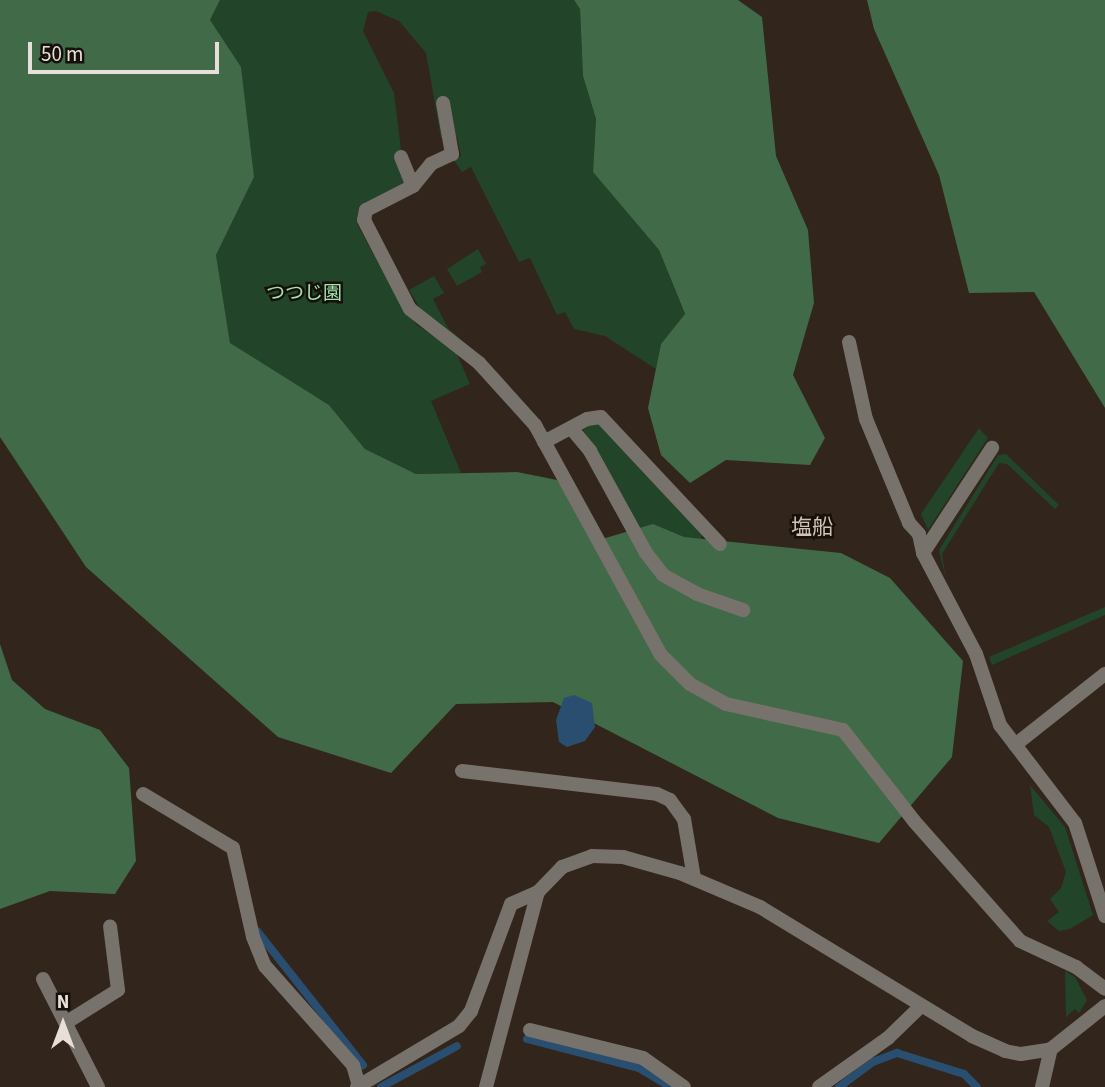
<!DOCTYPE html>
<meta charset="utf-8">
<style>
body{margin:0}
#map{position:relative;width:1105px;height:1087px;overflow:hidden;background:#32251b;font-family:"Source Sans 3","Noto Sans JP",sans-serif}
div>[style]{position:absolute}
.green>*{inset:0;background:#224429}
.forest>*{inset:0;background:#416a48}
.water>*{inset:0;background:#294e6f}
.stream>*{height:8px;margin:-4px;padding:0 4px;transform-origin:4px;border-radius:4px;background:#294e6f}
.service>*{height:14px;margin:-7px;padding:0 7px;transform-origin:7px;border-radius:7px;background:#78726c}
.minor>*{height:14px;margin:-7px;padding:0 7px;transform-origin:7px;border-radius:7px;background:#78726c}
span{translate:-50% -50%;white-space:nowrap;text-align:center;line-height:1.15;-webkit-text-stroke:5px #16100b;paint-order:stroke}
.park-label{font-size:19px;color:#a3e5ae}
.neighbourhood-label{font-size:21px;color:#d4c2b6}
.north{position:absolute;left:28px;top:989px;width:70px;height:70px;-webkit-text-stroke:5px #16100b;paint-order:stroke;rotate:0deg;font-size:19px;font-weight:700;line-height:28px;text-align:center;color:#e9dfd9}
.north::after{content:'';display:block;margin:auto;width:24px;height:32px;background:#e9dfd9;clip-path:polygon(50% 0,100% 100%,50% 72%,0 100%)}
.scale{position:absolute;left:28px;top:42px;width:191px;height:32px;box-sizing:border-box;border:4px solid #e9dfd9;border-top:0;padding-left:9px;font-size:21px;line-height:24px;white-space:nowrap;color:#e9dfd9;-webkit-text-stroke:5px #16100b;paint-order:stroke}
</style>
<div id="map">
<div class="green">
<div style="clip-path:polygon(220px 0,574px 0,580px 9px,583px 76px,596px 119px,593px 172px,659px 250px,685px 315px,661px 344px,656px 369px,605px 336px,574px 329px,565px 312px,557px 315px,530px 258px,519px 262px,471px 167px,462px 172px,454px 160px,461px 156px,457px 137px,441px 138px,426px 53px,399px 21px,376px 11px,368px 12px,363px 31px,394px 93px,405px 182px,360px 207px,357px 224px,403px 309px,417px 325px,456px 352px,470px 384px,431px 401px,461px 473px,416px 474px,365px 449px,329px 405px,230px 344px,216px 255px,254px 177px,210px 20px)"></div>
<div style="clip-path:polygon(478px 249px,486px 264px,480px 267px,482px 272px,457px 286px,447px 269px)"></div>
<div style="clip-path:polygon(434px 276px,444px 293px,433px 299px,448px 328px,475px 352px,423px 313px,409px 290px)"></div>
<div style="clip-path:polygon(595px 421px,605px 426px,702px 534px,701px 540px,651px 551px,582px 431px)"></div>
<div style="clip-path:polygon(979px 428px,988px 438px,928px 530px,921px 514px)"></div>
<div style="clip-path:polygon(1006px 454px,1059px 505px,1055px 509px,1007px 464px,999px 463px,942px 554px,946px 580px,939px 550px,998px 455px)"></div>
<div style="clip-path:polygon(1105px 607px,1105px 615px,992px 665px,989px 657px)"></div>
<div style="clip-path:polygon(1030px 785px,1065px 827px,1093px 915px,1070px 929px,1059px 931px,1047px 921px,1059px 912px,1050px 899px,1061px 888px,1066px 872px,1049px 827px,1034px 815px)"></div>
<div style="clip-path:polygon(1065px 971px,1075px 977px,1087px 1000px,1079px 1013px,1075px 1009px,1066px 1017px)"></div>
</div>
<div class="forest">
<div style="clip-path:polygon(0 0,220px 0,210px 20px,241px 67px,254px 177px,216px 255px,230px 343px,329px 405px,365px 449px,416px 474px,517px 472px,557px 480px,602px 539px,653px 524px,684px 537px,841px 553px,890px 578px,963px 661px,952px 757px,879px 843px,778px 818px,553px 702px,456px 704px,391px 773px,278px 737px,86px 567px,0 437px)"></div>
<div style="clip-path:polygon(574px 0,738px 0,762px 17px,776px 156px,808px 230px,814px 303px,793px 375px,825px 438px,810px 465px,726px 460px,690px 483px,661px 455px,648px 408px,661px 344px,685px 314px,659px 250px,593px 172px,596px 119px,583px 76px,580px 9px)"></div>
<div style="clip-path:polygon(867px 0,1105px 0,1105px 408px,1034px 292px,969px 293px,939px 175px,874px 29px)"></div>
<div style="clip-path:polygon(0 644px,12px 680px,45px 709px,100px 730px,129px 768px,136px 861px,115px 894px,50px 891px,0 909px)"></div>
</div>
<div class="water">
<div style="clip-path:polygon(574px 695px,592px 703px,595px 727px,585px 741px,567px 747px,559px 742px,556px 720px,564px 698px)"></div>
</div>
<div class="stream">
<div style="left:257px;top:931px;width:171px;rotate:51.7deg"></div>
<div style="left:527px;top:1039px;width:116px;rotate:14.5deg"></div>
<div style="left:639px;top:1068px;width:37px;rotate:31deg"></div>
<div style="left:381px;top:1087px;width:86px;rotate:-28.3deg"></div>
<div style="left:839px;top:1087px;width:42px;rotate:-36.3deg"></div>
<div style="left:873px;top:1062px;width:26px;rotate:-21deg"></div>
<div style="left:897px;top:1053px;width:70px;rotate:17.4deg"></div>
<div style="left:964px;top:1074px;width:18px;rotate:45deg"></div>
</div>
<div class="service">
<div style="left:443px;top:103px;width:52px;rotate:80deg"></div>
<div style="left:452px;top:154px;width:23px;rotate:155deg"></div>
<div style="left:431px;top:164px;width:28px;rotate:129deg"></div>
<div style="left:413px;top:186px;width:53px;rotate:152.9deg"></div>
<div style="left:366px;top:210px;width:10px;rotate:101deg"></div>
<div style="left:364px;top:220px;width:100px;rotate:62.7deg"></div>
<div style="left:410px;top:309px;width:88px;rotate:38deg"></div>
<div style="left:479px;top:363px;width:84px;rotate:47.9deg"></div>
<div style="left:535px;top:425px;width:262px;rotate:61.3deg"></div>
<div style="left:661px;top:655px;width:41px;rotate:45deg"></div>
<div style="left:690px;top:684px;width:41px;rotate:29.1deg"></div>
<div style="left:726px;top:704px;width:120px;rotate:12.5deg"></div>
<div style="left:843px;top:730px;width:115px;rotate:52deg"></div>
<div style="left:914px;top:821px;width:160px;rotate:48.5deg"></div>
<div style="left:1020px;top:941px;width:62px;rotate:24.9deg"></div>
<div style="left:1076px;top:967px;width:36px;rotate:37deg"></div>
<div style="left:401px;top:157px;width:31px;rotate:68deg"></div>
<div style="left:849px;top:342px;width:79px;rotate:77.6deg"></div>
<div style="left:866px;top:419px;width:113px;rotate:67.5deg"></div>
<div style="left:909px;top:523px;width:15px;rotate:48deg"></div>
<div style="left:919px;top:534px;width:19px;rotate:78deg"></div>
<div style="left:571px;top:428px;width:30px;rotate:50deg"></div>
<div style="left:590px;top:451px;width:116px;rotate:61.2deg"></div>
<div style="left:646px;top:553px;width:28px;rotate:52deg"></div>
<div style="left:663px;top:575px;width:39px;rotate:29deg"></div>
<div style="left:697px;top:594px;width:49px;rotate:19.2deg"></div>
<div style="left:544px;top:442px;width:49px;rotate:-28.1deg"></div>
<div style="left:587px;top:419px;width:14px;rotate:-8deg"></div>
<div style="left:601px;top:417px;width:174px;rotate:46.9deg"></div>
<div style="left:923px;top:553px;width:126px;rotate:-56.7deg"></div>
<div style="left:1015px;top:745px;width:115px;rotate:-38.3deg"></div>
<div style="left:462px;top:771px;width:196px;rotate:6.7deg"></div>
<div style="left:657px;top:794px;width:14px;rotate:25deg"></div>
<div style="left:670px;top:800px;width:24px;rotate:54deg"></div>
<div style="left:684px;top:819px;width:60px;rotate:80.4deg"></div>
<div style="left:143px;top:794px;width:105px;rotate:31deg"></div>
<div style="left:233px;top:848px;width:91px;rotate:77.3deg"></div>
<div style="left:253px;top:937px;width:31px;rotate:68deg"></div>
<div style="left:265px;top:966px;width:132px;rotate:48.4deg"></div>
<div style="left:353px;top:1065px;width:22px;rotate:74deg"></div>
<div style="left:43px;top:979px;width:121px;rotate:63deg"></div>
<div style="left:67px;top:1022px;width:60px;rotate:-32.1deg"></div>
<div style="left:118px;top:990px;width:64px;rotate:-97.1deg"></div>
<div style="left:530px;top:1030px;width:116px;rotate:13.9deg"></div>
<div style="left:643px;top:1058px;width:50px;rotate:35.3deg"></div>
<div style="left:819px;top:1087px;width:85px;rotate:-35.4deg"></div>
<div style="left:888px;top:1038px;width:46px;rotate:-44.1deg"></div>
<div style="left:1042px;top:1087px;width:39px;rotate:-77deg"></div>
</div>
<div class="minor">
<div style="left:923px;top:553px;width:114px;rotate:62.3deg"></div>
<div style="left:976px;top:654px;width:75px;rotate:71.3deg"></div>
<div style="left:1000px;top:725px;width:123px;rotate:52.6deg"></div>
<div style="left:1075px;top:823px;width:98px;rotate:72.1deg"></div>
<div style="left:357px;top:1087px;width:119px;rotate:-30.9deg"></div>
<div style="left:459px;top:1026px;width:19px;rotate:-51deg"></div>
<div style="left:471px;top:1011px;width:114px;rotate:-69.5deg"></div>
<div style="left:511px;top:904px;width:30px;rotate:-24deg"></div>
<div style="left:486px;top:1087px;width:202px;rotate:-75.1deg"></div>
<div style="left:538px;top:892px;width:35px;rotate:-46deg"></div>
<div style="left:562px;top:867px;width:32px;rotate:-20deg"></div>
<div style="left:592px;top:856px;width:31px;rotate:2deg"></div>
<div style="left:623px;top:857px;width:59px;rotate:15.7deg"></div>
<div style="left:680px;top:873px;width:87px;rotate:23deg"></div>
<div style="left:760px;top:907px;width:248px;rotate:31.3deg"></div>
<div style="left:972px;top:1036px;width:36px;rotate:24deg"></div>
<div style="left:1005px;top:1051px;width:16px;rotate:11deg"></div>
<div style="left:1021px;top:1054px;width:30px;rotate:-9deg"></div>
<div style="left:1051px;top:1049px;width:69px;rotate:-38.5deg"></div>
</div>
<div class="park-label">
<span style="left:304px;top:294px">つつじ園</span>
</div>
<div class="neighbourhood-label">
<span style="left:812px;top:527px">塩船</span>
</div>
<div class="north">N</div>
<div class="scale">50 m</div>
</div>
